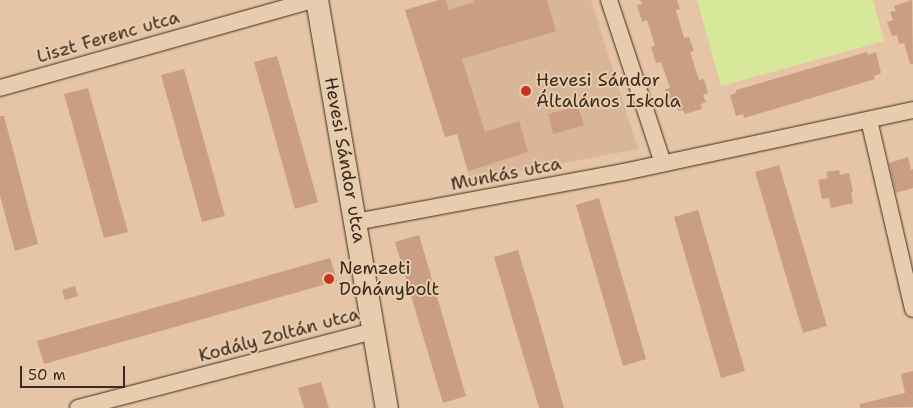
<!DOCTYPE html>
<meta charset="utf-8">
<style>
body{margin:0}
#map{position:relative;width:913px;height:408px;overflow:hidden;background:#e6c5a6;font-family:"Shantell Sans",sans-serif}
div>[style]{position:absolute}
.built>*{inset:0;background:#dab698}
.green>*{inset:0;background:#d7e89b}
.building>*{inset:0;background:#c99e82}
.roads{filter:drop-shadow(0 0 1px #3b2a1e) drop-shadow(0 0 1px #3b2a1e)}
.street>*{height:16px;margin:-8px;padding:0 8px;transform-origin:8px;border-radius:8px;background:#e7ccae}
.secondary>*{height:22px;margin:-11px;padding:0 11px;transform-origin:11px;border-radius:11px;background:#e7ccae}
.dots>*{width:14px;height:14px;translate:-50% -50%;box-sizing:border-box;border:2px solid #e7ccae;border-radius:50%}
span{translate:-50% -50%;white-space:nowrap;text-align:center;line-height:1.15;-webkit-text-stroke:4px #e7ccae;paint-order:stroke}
.street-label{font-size:18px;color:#3b2a1e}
.poi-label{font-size:18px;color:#3b2a1e}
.left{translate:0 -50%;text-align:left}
.scale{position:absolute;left:20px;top:366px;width:105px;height:22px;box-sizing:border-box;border:2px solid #3b2a1e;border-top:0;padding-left:6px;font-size:15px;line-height:18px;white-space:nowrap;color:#3b2a1e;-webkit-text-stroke:4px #e7ccae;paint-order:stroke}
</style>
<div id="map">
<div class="built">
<div style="clip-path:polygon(439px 0,591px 0,638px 149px,470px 181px,457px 134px,445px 137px,405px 10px)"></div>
</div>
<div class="green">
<div style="clip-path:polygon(697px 0,873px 0,884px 41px,721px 86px)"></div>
</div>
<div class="building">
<div style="clip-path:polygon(439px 0,446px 0,449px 10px,474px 2px,473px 0,547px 0,556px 31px,462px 59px,485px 132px,519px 121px,528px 152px,468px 171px,457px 134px,445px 137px,405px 10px)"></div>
<div style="clip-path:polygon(640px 0,677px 0,680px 9px,676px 10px,684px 38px,689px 37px,694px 51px,690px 52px,699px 80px,704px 79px,708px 93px,703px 95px,706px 102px,701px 104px,702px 109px,685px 114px,683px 110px,678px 111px,676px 104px,670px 106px,665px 89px,670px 88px,661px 62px,656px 63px,651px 47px,655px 46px,647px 20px,642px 22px,637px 5px,642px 4px)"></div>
<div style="clip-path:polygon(912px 0,913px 64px,910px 64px,904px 43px,899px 44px,897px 35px,892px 36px,887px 22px,893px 20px,890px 12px,896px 11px,894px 6px)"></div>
<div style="clip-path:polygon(867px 52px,868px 55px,876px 52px,881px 73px,874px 76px,875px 79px,744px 118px,743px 114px,736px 116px,730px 95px,736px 93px,736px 90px)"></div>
<div style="clip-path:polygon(277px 56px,318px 202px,295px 209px,254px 62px)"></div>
<div style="clip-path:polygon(184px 69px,225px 216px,202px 222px,161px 75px)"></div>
<div style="clip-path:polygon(88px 88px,128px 232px,104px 238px,64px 94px)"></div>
<div style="clip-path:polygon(578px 106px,584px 125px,553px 134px,548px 114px)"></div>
<div style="clip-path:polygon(0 116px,4px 116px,38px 244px,15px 251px,0 196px)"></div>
<div style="clip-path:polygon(908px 157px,911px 170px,913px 169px,913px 188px,896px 193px,889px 163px)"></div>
<div style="clip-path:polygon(779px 165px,827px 326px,803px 333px,755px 172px)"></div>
<div style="clip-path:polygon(839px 170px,840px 175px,849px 173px,853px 192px,851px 193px,853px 203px,831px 208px,829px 198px,822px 199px,818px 180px,828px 178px,826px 172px)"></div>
<div style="clip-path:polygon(599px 198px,646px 359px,623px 366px,576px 205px)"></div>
<div style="clip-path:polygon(698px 210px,745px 371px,721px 378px,674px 217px)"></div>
<div style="clip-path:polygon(419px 235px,466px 396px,443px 403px,395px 242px)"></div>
<div style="clip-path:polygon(518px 250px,542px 330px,564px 408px,539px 408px,494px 257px)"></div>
<div style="clip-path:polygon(330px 258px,337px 281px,44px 364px,37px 341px)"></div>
<div style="clip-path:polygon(75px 286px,78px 296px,65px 300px,62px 290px)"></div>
<div style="clip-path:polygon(913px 371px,913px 407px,860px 408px,860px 404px,905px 393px,901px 374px)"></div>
<div style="clip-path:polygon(321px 382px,329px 408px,304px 408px,298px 388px)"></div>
</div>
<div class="roads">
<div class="street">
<div style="left:609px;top:0;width:172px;rotate:71.7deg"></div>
<div style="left:0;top:88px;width:326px;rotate:-15.7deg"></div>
<div style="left:869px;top:120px;width:194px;rotate:76.9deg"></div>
<div style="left:356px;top:222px;width:273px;rotate:-10.6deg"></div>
<div style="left:624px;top:172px;width:296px;rotate:-12.1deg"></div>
<div style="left:78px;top:408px;width:306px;rotate:-14.6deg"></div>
</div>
<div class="secondary">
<div style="left:317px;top:0;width:414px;rotate:80.3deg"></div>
</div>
</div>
<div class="dots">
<div style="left:526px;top:91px;background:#c8321e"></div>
<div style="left:329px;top:279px;background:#c8321e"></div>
</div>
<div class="street-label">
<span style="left:108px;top:37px;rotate:-16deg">Liszt Ferenc utca</span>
<span style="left:345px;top:160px;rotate:80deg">Hevesi Sándor utca</span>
<span style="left:506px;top:174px;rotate:-11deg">Munkás utca</span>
<span style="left:279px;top:335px;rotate:-15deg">Kodály Zoltán utca</span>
</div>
<div class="poi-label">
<span class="left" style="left:536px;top:91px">Hevesi Sándor<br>Általános Iskola</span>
<span class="left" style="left:339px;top:279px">Nemzeti<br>Dohánybolt</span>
</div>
<div class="scale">50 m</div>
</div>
